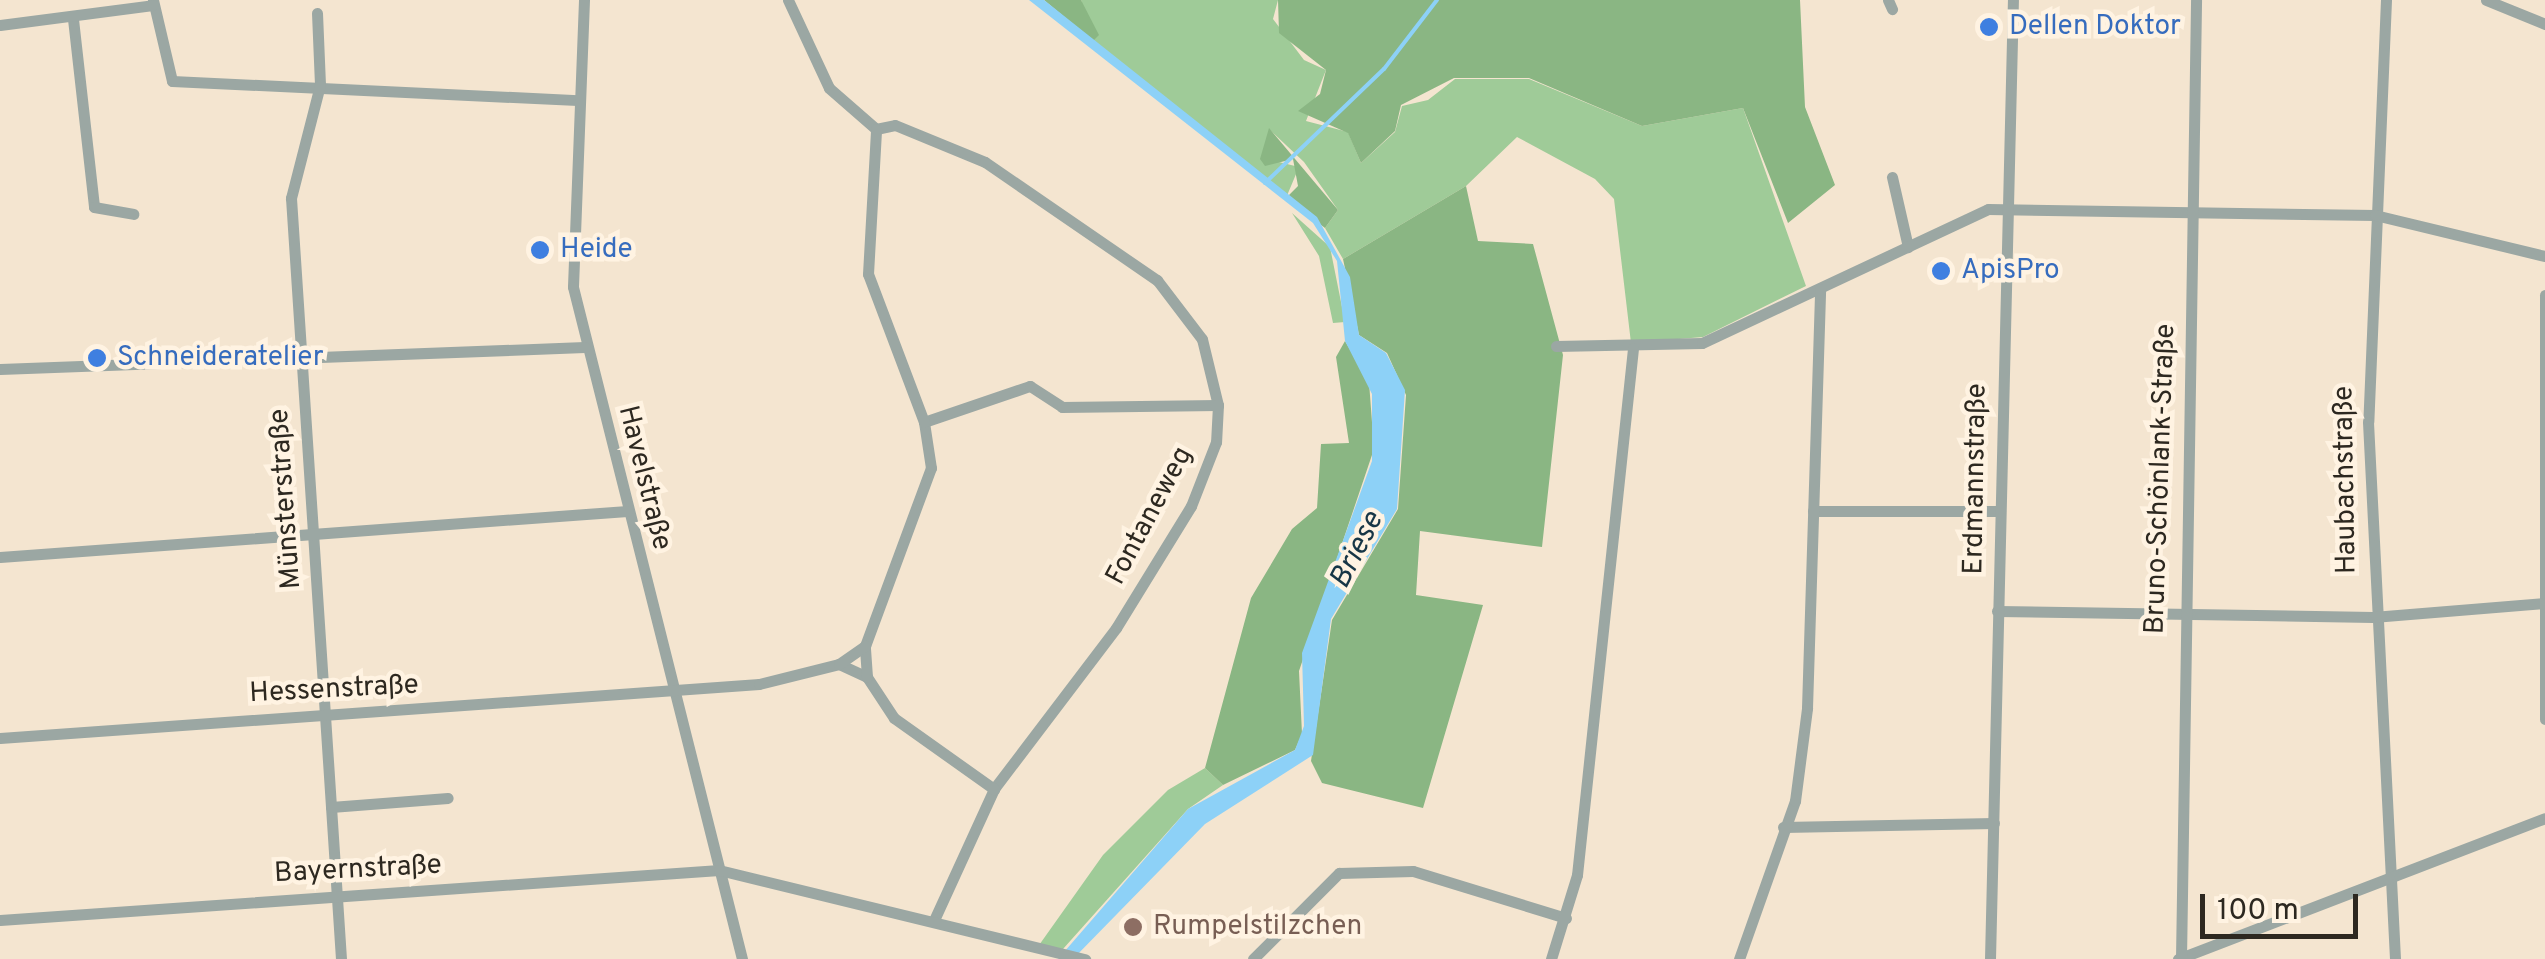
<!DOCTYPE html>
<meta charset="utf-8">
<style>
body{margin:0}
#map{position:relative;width:2545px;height:959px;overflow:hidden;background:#f4e5d0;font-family:Overpass,sans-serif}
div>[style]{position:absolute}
.green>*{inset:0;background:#9fcb98}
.forest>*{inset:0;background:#8ab683}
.water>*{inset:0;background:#8dd1f7}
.stream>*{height:4px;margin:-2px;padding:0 2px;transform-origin:2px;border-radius:2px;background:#8dd1f7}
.minor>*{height:11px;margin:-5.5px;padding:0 5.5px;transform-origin:5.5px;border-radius:5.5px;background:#9ba7a3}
.dots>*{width:28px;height:28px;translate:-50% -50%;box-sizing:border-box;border:5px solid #fff3e2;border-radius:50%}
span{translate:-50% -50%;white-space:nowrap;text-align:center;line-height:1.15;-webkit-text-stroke:9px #fff3e2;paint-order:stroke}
.shop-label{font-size:28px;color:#366cbe}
.left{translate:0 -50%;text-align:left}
.street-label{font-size:28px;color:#2d2820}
.education-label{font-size:28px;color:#785e54}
.water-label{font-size:30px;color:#173646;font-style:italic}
.scale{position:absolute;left:2200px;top:894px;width:158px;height:45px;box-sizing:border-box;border:5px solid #2d2820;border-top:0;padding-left:12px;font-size:30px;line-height:35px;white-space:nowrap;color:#2d2820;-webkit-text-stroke:8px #fff3e2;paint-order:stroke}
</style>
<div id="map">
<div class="green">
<div style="clip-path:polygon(1081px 0,1278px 0,1273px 19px,1304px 60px,1326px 70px,1306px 121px,1348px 132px,1361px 163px,1395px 132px,1402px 106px,1428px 100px,1455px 79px,1529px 79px,1642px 126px,1743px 108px,1806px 286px,1703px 337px,1631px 343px,1614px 199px,1595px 179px,1517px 137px,1466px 186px,1343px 259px,1325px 228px,1338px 210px,1304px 162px,1269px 129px,1275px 161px,1299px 167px,1286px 198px,1093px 41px)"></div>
<div style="clip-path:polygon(1292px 213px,1330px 247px,1345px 322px,1333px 323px,1319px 256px)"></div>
<div style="clip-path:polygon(1205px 768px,1223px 785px,1188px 809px,1063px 949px,1037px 948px,1103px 855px,1168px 790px)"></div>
</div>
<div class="forest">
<div style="clip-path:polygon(1044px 0,1081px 0,1099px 35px,1093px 41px)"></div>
<div style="clip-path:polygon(1278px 0,1800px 0,1805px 107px,1835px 185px,1788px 223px,1743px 108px,1642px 126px,1529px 78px,1454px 78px,1401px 105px,1395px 131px,1361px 163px,1348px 133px,1298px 111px,1320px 94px,1326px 70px,1279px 33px)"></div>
<div style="clip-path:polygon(1269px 128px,1338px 210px,1325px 228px,1286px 198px,1298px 186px,1293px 159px,1265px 166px,1260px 159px)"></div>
<div style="clip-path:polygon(1466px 186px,1478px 241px,1533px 244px,1563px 355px,1542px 547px,1420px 531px,1416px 595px,1483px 605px,1423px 808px,1322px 783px,1311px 761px,1332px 620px,1398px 509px,1406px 395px,1387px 353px,1359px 335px,1343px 259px)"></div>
<div style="clip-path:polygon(1345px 341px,1369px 382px,1374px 449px,1299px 671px,1302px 734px,1295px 750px,1223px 785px,1205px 768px,1251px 598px,1292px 529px,1317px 508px,1321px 444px,1349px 443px,1336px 357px)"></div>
</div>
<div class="water">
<div style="clip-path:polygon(1029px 0,1044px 0,1317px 217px,1350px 277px,1359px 335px,1386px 353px,1405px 390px,1397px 509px,1331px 619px,1313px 755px,1205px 824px,1073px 959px,1058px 959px,1188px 809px,1295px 750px,1304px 726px,1302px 653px,1372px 461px,1372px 394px,1345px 341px,1337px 261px,1313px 223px)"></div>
</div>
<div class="stream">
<div style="left:1265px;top:183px;width:165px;rotate:-43.8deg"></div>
<div style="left:1384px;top:69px;width:87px;rotate:-52.5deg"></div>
</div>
<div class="minor">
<div style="left:153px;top:0;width:83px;rotate:76.8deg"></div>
<div style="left:172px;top:81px;width:406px;rotate:2.7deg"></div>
<div style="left:584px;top:0;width:287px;rotate:92.2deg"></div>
<div style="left:573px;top:287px;width:693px;rotate:75.88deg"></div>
<div style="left:788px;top:0;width:97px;rotate:65deg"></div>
<div style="left:829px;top:88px;width:62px;rotate:41.1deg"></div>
<div style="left:876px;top:129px;width:19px;rotate:-12deg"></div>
<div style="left:895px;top:125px;width:97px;rotate:22.3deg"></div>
<div style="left:985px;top:162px;width:209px;rotate:34.5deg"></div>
<div style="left:1157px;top:280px;width:74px;rotate:52.7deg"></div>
<div style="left:1202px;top:339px;width:68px;rotate:76.4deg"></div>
<div style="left:1218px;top:405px;width:37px;rotate:93deg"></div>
<div style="left:1216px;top:442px;width:69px;rotate:111.3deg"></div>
<div style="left:1191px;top:506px;width:143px;rotate:121.6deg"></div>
<div style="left:1116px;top:628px;width:202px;rotate:127.2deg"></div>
<div style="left:994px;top:789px;width:144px;rotate:114.6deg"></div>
<div style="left:1888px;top:0;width:10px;rotate:66deg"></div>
<div style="left:2386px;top:0;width:422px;rotate:92.4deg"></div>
<div style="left:2368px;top:422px;width:538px;rotate:87.12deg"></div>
<div style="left:2486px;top:0;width:64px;rotate:22.1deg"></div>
<div style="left:317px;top:13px;width:72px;rotate:87.6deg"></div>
<div style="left:320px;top:85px;width:117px;rotate:104.4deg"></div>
<div style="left:291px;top:198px;width:763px;rotate:86.24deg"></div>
<div style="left:73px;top:19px;width:189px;rotate:83.6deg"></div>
<div style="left:94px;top:207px;width:40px;rotate:10deg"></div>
<div style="left:0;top:25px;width:154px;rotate:-7.4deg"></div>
<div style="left:1892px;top:177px;width:72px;rotate:77.1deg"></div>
<div style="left:2545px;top:295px;width:424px;rotate:90deg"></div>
<div style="left:1556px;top:346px;width:146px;rotate:-1.2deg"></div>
<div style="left:1702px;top:343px;width:316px;rotate:-25.1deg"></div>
<div style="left:1988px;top:209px;width:387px;rotate:0.9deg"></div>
<div style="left:2375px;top:215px;width:175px;rotate:13.6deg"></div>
<div style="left:0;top:369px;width:585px;rotate:-2.15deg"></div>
<div style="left:924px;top:422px;width:112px;rotate:-18.8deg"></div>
<div style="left:1030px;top:386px;width:38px;rotate:33deg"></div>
<div style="left:1062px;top:407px;width:156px;rotate:-0.7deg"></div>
<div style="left:1813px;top:511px;width:187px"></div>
<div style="left:0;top:557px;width:629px;rotate:-4.2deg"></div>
<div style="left:1997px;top:611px;width:376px;rotate:0.9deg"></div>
<div style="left:2373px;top:617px;width:173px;rotate:-4.7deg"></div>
<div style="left:839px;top:664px;width:31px;rotate:25deg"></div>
<div style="left:867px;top:677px;width:49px;rotate:56.6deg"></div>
<div style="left:894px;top:718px;width:123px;rotate:35.4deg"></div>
<div style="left:867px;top:677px;width:31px;rotate:-94deg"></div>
<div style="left:865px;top:646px;width:190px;rotate:-69.7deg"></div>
<div style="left:931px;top:468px;width:47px;rotate:-98.7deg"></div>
<div style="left:924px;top:422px;width:158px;rotate:-110.7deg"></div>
<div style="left:868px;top:274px;width:145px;rotate:-86.8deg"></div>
<div style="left:0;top:738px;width:761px;rotate:-4.07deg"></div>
<div style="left:759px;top:684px;width:82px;rotate:-14deg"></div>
<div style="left:839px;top:664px;width:32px;rotate:-35deg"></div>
<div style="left:331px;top:807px;width:117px;rotate:-4.4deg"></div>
<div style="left:1783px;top:827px;width:211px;rotate:-1.1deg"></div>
<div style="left:0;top:920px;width:721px;rotate:-3.98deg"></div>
<div style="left:719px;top:870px;width:377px;rotate:13.7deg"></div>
<div style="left:1253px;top:959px;width:122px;rotate:-45deg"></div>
<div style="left:1339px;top:873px;width:74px;rotate:-1.5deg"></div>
<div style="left:1413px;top:871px;width:160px;rotate:17.1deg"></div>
<div style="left:1551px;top:959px;width:88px;rotate:-72.8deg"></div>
<div style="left:1577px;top:875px;width:530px;rotate:-83.93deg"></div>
<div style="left:1739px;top:959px;width:168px;rotate:-70.5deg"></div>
<div style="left:1795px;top:801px;width:94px;rotate:-82.6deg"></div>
<div style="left:1807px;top:708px;width:419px;rotate:-88.2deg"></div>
<div style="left:1990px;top:959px;width:959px;rotate:-88.63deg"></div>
<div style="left:2178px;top:959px;width:393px;rotate:-21deg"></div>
<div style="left:2181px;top:959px;width:959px;rotate:-89.1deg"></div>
</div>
<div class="dots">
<div style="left:1989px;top:27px;background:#3f7fe0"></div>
<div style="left:540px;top:250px;background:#3f7fe0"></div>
<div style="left:1941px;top:271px;background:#3f7fe0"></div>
<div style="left:97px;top:358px;background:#3f7fe0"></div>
<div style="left:1133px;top:927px;background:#8d6e63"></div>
</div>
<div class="shop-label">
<span class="left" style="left:2009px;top:27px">Dellen Doktor</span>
<span class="left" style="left:560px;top:250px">Heide</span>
<span class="left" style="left:1961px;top:271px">ApisPro</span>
<span class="left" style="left:117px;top:358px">Schneideratelier</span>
</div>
<div class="street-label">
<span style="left:644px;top:478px;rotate:76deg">Havelstraße</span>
<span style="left:1976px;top:479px;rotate:-89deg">Erdmannstraße</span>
<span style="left:2161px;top:479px;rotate:-88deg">Bruno-Schönlank-Straße</span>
<span style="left:2346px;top:480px;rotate:-91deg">Haubachstraße</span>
<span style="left:286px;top:499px;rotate:-94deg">Münsterstraße</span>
<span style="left:1150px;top:516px;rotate:-62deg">Fontaneweg</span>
<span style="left:334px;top:690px;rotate:-3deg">Hessenstraße</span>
<span style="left:358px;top:870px;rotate:-3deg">Bayernstraße</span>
</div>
<div class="education-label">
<span class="left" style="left:1153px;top:927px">Rumpelstilzchen</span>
</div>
<div class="water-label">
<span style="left:1358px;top:551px;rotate:-63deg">Briese</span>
</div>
<div class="scale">100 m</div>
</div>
